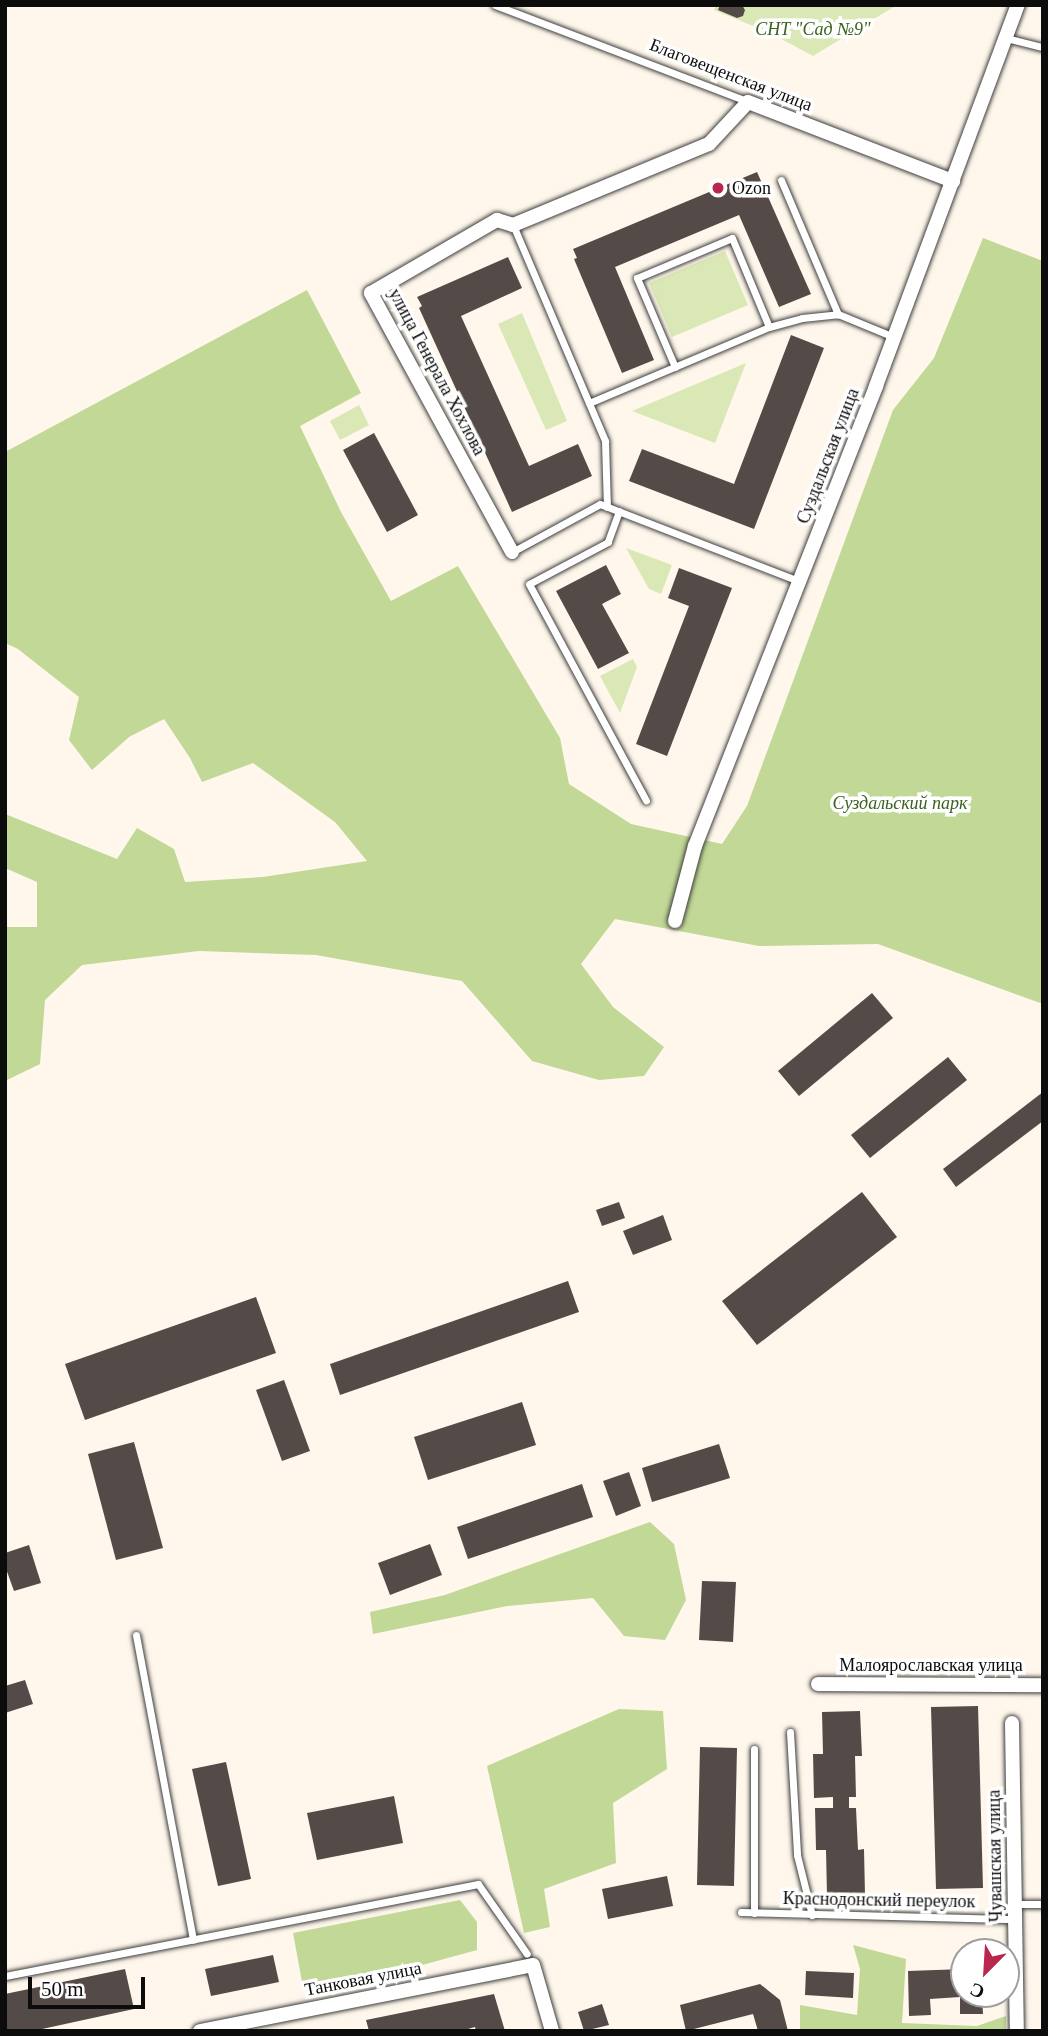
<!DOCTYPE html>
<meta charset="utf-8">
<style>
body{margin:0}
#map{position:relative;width:1048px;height:2036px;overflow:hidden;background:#fff7eb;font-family:Georgia,serif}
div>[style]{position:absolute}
.green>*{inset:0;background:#dae8b6}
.forest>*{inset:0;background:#c1d896}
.building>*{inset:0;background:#544b48}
.roads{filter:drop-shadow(0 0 2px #3f3f3f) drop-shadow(0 0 2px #3f3f3f)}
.lane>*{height:7px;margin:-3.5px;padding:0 3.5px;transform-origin:3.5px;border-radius:3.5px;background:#fff}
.street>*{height:14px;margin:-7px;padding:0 7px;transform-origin:7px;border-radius:7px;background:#fff}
.dots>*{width:19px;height:19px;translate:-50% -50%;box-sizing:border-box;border:4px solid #fff;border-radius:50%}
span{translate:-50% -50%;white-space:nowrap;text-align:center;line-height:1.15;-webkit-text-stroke:7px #fff;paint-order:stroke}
.park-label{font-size:18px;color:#3a621e;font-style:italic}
.street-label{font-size:18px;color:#0c0c0c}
.poi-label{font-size:18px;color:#0c0c0c}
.left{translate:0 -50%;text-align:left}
.frame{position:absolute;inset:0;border:7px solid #0c0c0c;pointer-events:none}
.north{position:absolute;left:950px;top:1938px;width:70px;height:70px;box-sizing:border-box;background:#fff;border:2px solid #9e9e9e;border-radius:50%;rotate:204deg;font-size:19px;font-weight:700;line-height:28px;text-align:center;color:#0c0c0c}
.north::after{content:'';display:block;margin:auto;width:24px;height:32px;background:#b9274c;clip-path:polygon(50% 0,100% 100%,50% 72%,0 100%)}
.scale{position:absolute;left:28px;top:1977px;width:117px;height:32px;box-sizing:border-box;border:4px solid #0c0c0c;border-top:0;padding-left:9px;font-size:21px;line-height:24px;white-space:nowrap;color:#0c0c0c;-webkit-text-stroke:5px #fff;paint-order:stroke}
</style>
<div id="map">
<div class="green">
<div style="clip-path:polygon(716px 5px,897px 5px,813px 56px,770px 33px,714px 10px)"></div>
<div style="clip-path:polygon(725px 251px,748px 305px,672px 337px,649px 283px)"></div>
<div style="clip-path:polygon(522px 313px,567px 421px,546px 430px,498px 324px)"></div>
<div style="clip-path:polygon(746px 363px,715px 443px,632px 411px)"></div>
<div style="clip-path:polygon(359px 405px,369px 425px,340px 440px,330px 421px)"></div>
<div style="clip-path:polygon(626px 548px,672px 565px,661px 594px,649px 589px)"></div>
<div style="clip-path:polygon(633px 659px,637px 667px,620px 713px,600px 676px)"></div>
</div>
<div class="forest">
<div style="clip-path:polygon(983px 238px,1043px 261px,1043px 1004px,878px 944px,759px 946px,615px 919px,581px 964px,613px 1007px,664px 1047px,644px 1076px,599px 1080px,532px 1061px,462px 981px,316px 955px,199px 951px,82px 965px,45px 1000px,40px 1064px,7px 1080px,5px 1078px,5px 927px,37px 927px,37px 882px,5px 868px,5px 814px,117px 859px,137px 828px,174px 849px,185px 882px,263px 877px,367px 861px,335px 822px,253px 763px,202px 782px,190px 758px,164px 719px,129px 737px,92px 770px,69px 740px,79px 697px,18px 649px,5px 643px,5px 452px,307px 290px,361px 393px,300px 426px,341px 512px,391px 601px,458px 566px,560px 738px,569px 784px,631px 824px,722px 844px,747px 806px,893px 410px,934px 358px)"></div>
<div style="clip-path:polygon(650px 1522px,674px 1544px,686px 1600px,665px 1640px,624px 1636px,593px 1598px,507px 1606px,373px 1634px,370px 1612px,445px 1595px)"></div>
<div style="clip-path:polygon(619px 1709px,663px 1711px,667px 1769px,613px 1803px,616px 1863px,544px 1889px,550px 1927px,524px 1933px,487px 1766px)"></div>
<div style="clip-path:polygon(460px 1900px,477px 1922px,477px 1950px,382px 1976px,303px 1987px,293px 1933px)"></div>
<div style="clip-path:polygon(853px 1945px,906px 1959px,902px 2023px,977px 2026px,1006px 2016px,1006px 2031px,800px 2031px,800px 2005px,857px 2015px,860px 1969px)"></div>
</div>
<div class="building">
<div style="clip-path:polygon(720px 5px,742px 5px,745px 10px,743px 16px,737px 18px,718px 10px)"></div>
<div style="clip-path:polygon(757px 172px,811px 294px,779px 307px,739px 215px,615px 267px,654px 360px,622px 373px,574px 259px,577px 258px,573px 249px)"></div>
<div style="clip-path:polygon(508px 257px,522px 288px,461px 316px,529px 466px,578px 444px,592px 476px,512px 512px,419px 308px,422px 306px,417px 297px)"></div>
<div style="clip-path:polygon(791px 335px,824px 348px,754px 529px,629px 481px,642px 449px,734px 484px)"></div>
<div style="clip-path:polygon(374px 433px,418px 515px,387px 532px,343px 450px)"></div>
<div style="clip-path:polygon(606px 565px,621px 594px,602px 604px,629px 653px,598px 669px,556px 591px)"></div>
<div style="clip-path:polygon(679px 568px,732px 588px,667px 756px,636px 744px,689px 606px,668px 598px)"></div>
<div style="clip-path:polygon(872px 993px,893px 1018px,799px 1096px,778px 1071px)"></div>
<div style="clip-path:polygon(948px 1057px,967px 1080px,870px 1158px,851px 1135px)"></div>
<div style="clip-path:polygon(1043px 1092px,1043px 1121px,956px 1187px,943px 1169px)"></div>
<div style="clip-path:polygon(862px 1192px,897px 1237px,757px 1345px,722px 1301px)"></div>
<div style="clip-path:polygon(619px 1202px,625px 1218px,602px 1226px,596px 1210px)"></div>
<div style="clip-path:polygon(663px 1215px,672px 1240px,633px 1255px,623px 1231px)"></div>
<div style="clip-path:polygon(568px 1281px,579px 1312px,340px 1395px,330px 1364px)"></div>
<div style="clip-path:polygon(256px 1297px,276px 1353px,85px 1420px,65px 1364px)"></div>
<div style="clip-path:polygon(284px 1380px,310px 1451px,282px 1461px,256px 1390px)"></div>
<div style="clip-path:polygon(522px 1402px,536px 1445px,428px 1480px,414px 1437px)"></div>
<div style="clip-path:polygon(134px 1442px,163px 1548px,116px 1560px,88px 1454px)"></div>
<div style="clip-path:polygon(719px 1444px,730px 1478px,652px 1502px,642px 1468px)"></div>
<div style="clip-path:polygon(629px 1472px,641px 1506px,616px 1516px,603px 1481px)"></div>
<div style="clip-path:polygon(582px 1484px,593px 1517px,468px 1559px,457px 1527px)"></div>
<div style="clip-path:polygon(430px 1544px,442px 1575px,390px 1595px,378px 1563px)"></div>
<div style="clip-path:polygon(29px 1545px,41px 1583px,14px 1591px,5px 1566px,5px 1553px)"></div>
<div style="clip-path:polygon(702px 1581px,736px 1582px,733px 1642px,699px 1640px)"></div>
<div style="clip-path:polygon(25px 1680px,33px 1704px,5px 1713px,5px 1686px)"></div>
<div style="clip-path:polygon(978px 1706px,983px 1888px,936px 1889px,931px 1707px)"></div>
<div style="clip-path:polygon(860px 1711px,862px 1756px,855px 1756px,856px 1797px,849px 1797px,849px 1808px,856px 1808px,858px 1850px,864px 1849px,865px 1895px,827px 1896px,826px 1850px,816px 1850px,815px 1808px,833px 1808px,833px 1797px,814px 1798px,813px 1754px,823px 1754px,822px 1712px)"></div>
<div style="clip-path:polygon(700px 1747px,737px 1748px,734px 1886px,697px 1885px)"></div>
<div style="clip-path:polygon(226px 1762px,251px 1879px,218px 1886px,192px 1769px)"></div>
<div style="clip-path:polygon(394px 1796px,403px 1843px,317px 1860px,307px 1813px)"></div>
<div style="clip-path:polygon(667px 1876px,673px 1906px,608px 1919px,602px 1889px)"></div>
<div style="clip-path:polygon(273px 1955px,279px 1982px,211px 1996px,205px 1969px)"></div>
<div style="clip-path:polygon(125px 1969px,134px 2009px,33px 2031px,5px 2031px,5px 1994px)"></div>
<div style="clip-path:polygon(964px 1969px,964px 1994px,982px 1994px,983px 2014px,960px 2014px,960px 1997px,930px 1999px,931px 2015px,909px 2016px,908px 1971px)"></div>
<div style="clip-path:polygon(806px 1971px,854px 1973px,853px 1998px,805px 1995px)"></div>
<div style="clip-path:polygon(760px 1984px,780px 2000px,788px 2031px,758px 2031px,753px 2014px,686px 2031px,680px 2005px)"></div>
<div style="clip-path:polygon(494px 1994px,505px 2031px,476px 2031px,475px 2027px,461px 2031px,369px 2031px,366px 2020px)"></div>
<div style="clip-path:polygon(602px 2004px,609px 2025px,584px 2031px,578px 2012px)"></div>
</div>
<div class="roads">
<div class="lane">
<div style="left:495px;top:5px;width:270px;rotate:20.9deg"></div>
<div style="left:1006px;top:38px;width:38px;rotate:14deg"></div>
<div style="left:781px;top:180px;width:146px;rotate:67deg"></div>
<div style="left:513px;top:225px;width:235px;rotate:66.9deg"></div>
<div style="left:605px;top:441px;width:66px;rotate:88.3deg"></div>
<div style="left:675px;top:367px;width:97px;rotate:-113.1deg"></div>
<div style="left:637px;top:278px;width:103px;rotate:-22.8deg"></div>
<div style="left:732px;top:238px;width:96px;rotate:67.4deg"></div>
<div style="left:589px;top:403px;width:195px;rotate:-22.9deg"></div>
<div style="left:769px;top:327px;width:34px;rotate:-15deg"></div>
<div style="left:802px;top:318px;width:36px;rotate:-6deg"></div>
<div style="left:838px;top:314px;width:61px;rotate:22.3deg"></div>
<div style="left:619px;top:511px;width:33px;rotate:110deg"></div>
<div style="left:608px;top:542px;width:89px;rotate:152deg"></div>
<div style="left:529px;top:584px;width:246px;rotate:61.6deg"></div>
<div style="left:512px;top:552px;width:100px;rotate:-28.6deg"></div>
<div style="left:600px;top:504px;width:213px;rotate:21.2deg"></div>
<div style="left:136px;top:1635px;width:310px;rotate:79.4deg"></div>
<div style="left:790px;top:1732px;width:123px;rotate:86.7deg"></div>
<div style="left:797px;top:1855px;width:62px;rotate:76deg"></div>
<div style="left:1015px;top:1904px;width:28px"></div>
<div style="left:741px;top:1912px;width:274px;rotate:1.5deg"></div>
<div style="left:754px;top:1913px;width:164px;rotate:-90deg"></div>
<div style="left:5px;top:1976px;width:482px;rotate:-11deg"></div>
<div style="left:478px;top:1884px;width:85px;rotate:55deg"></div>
</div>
<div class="street">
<div style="left:512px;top:552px;width:295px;rotate:-118.6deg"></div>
<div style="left:371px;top:293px;width:146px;rotate:-30.1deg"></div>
<div style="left:497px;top:220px;width:17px;rotate:17deg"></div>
<div style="left:513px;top:225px;width:212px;rotate:-22.5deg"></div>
<div style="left:709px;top:144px;width:57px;rotate:-47.1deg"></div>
<div style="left:748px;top:102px;width:220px;rotate:21.1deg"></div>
<div style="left:675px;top:921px;width:78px;rotate:-75.1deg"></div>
<div style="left:695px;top:846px;width:494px;rotate:-68.5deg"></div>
<div style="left:876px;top:386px;width:407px;rotate:-69.6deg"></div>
<div style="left:818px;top:1684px;width:225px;rotate:0.3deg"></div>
<div style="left:1012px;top:1723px;width:308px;rotate:89.1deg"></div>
<div style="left:200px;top:2031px;width:339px;rotate:-11.2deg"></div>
<div style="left:533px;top:1965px;width:69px;rotate:73.9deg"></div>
</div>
</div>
<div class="dots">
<div style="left:718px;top:188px;background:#b9274c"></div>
</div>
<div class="park-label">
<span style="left:813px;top:29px">СНТ "Сад №9"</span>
<span style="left:900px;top:803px">Суздальский парк</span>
</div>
<div class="street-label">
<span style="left:731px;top:75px;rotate:21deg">Благовещенская улица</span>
<span style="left:437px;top:372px;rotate:62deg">улица Генерала Хохлова</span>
<span style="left:828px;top:456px;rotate:-69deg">Суздальская улица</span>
<span style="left:931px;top:1665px">Малоярославская улица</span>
<span style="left:995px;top:1856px;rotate:-91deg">Чувашская улица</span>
<span style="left:879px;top:1900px;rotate:1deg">Краснодонский переулок</span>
<span style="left:363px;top:1979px;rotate:-11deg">Танковая улица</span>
</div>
<div class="poi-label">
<span class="left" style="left:732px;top:188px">Ozon</span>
</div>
<div class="frame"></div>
<div class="north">С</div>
<div class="scale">50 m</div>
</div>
